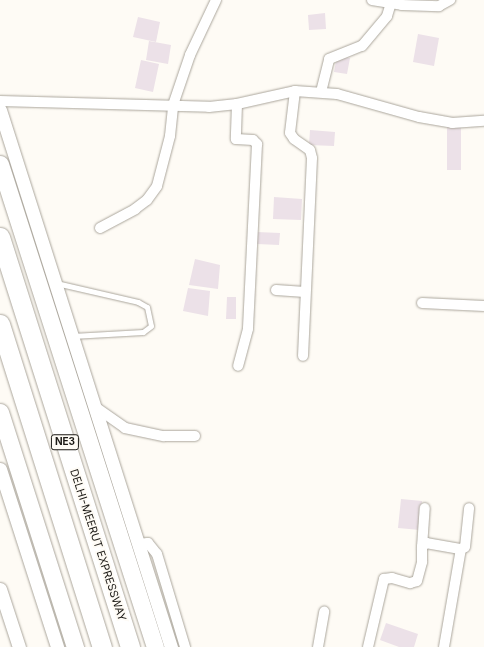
<!DOCTYPE html>
<style>
body{margin:0}
#map{position:relative;width:484px;height:647px;overflow:hidden;background:#fefbf5;font-family:Inter,sans-serif}
div>[style]{position:absolute}
.building>*{inset:0;background:#ece1e8}
.roads{filter:drop-shadow(0 0 1px #aba69c) drop-shadow(0 0 1px #aba69c)}
.service>*{height:5px;margin:-2.5px;padding:0 2.5px;transform-origin:2.5px;border-radius:2.5px;background:#fff}
.minor>*{height:10px;margin:-5px;padding:0 5px;transform-origin:5px;border-radius:5px;background:#fff}
.tertiary>*{height:13px;margin:-6.5px;padding:0 6.5px;transform-origin:6.5px;border-radius:6.5px;background:#fff}
.trunk>*{height:17px;margin:-8.5px;padding:0 8.5px;transform-origin:8.5px;border-radius:8.5px;background:#fff}
.motorway>*{height:19px;margin:-9.5px;padding:0 9.5px;transform-origin:9.5px;border-radius:9.5px;background:#fff}
span{translate:-50% -50%;white-space:nowrap;text-align:center;line-height:1.15;-webkit-text-stroke:3.5px #fefbf5;paint-order:stroke}
.shield-label span{padding:1px 3px;background:#fefbf5;border:1px solid;border-radius:3px;-webkit-text-stroke-width:0}
.shield-label{font-size:10px;color:#1b1915;font-weight:700}
.street-label{font-size:11px;color:#1b1915}
</style>
<div id="map">
<div class="building">
<div style="clip-path:polygon(325px 13px,326px 29px,309px 30px,308px 15px)"></div>
<div style="clip-path:polygon(138px 17px,160px 22px,156px 42px,133px 37px)"></div>
<div style="clip-path:polygon(418px 34px,439px 38px,434px 66px,413px 62px)"></div>
<div style="clip-path:polygon(149px 41px,171px 45px,168px 64px,146px 60px)"></div>
<div style="clip-path:polygon(337px 56px,350px 58px,347px 74px,334px 72px)"></div>
<div style="clip-path:polygon(141px 60px,159px 64px,153px 92px,135px 88px)"></div>
<div style="clip-path:polygon(447px 126px,461px 126px,461px 170px,447px 170px)"></div>
<div style="clip-path:polygon(310px 130px,335px 132px,334px 146px,309px 145px)"></div>
<div style="clip-path:polygon(274px 197px,302px 199px,301px 220px,273px 219px)"></div>
<div style="clip-path:polygon(257px 232px,280px 233px,279px 245px,257px 244px)"></div>
<div style="clip-path:polygon(195px 259px,220px 265px,218px 289px,189px 285px)"></div>
<div style="clip-path:polygon(188px 288px,210px 291px,208px 316px,183px 311px)"></div>
<div style="clip-path:polygon(227px 297px,236px 297px,236px 319px,226px 319px)"></div>
<div style="clip-path:polygon(401px 499px,422px 501px,420px 530px,398px 528px)"></div>
<div style="clip-path:polygon(386px 623px,418px 634px,414px 647px,399px 647px,380px 640px)"></div>
</div>
<div class="roads">
<div class="service">
<div style="left:56px;top:283px;width:84px;rotate:13deg"></div>
<div style="left:138px;top:302px;width:10px;rotate:29deg"></div>
<div style="left:147px;top:307px;width:19px;rotate:78deg"></div>
<div style="left:151px;top:326px;width:10px;rotate:143deg"></div>
<div style="left:143px;top:332px;width:71px;rotate:176.8deg"></div>
</div>
<div class="minor">
<div style="left:372px;top:0;width:30px;rotate:9deg"></div>
<div style="left:402px;top:5px;width:37px;rotate:2deg"></div>
<div style="left:439px;top:6px;width:13px;rotate:-29deg"></div>
<div style="left:295px;top:91px;width:42px;rotate:96.8deg"></div>
<div style="left:290px;top:133px;width:7px;rotate:56deg"></div>
<div style="left:294px;top:139px;width:19px;rotate:35deg"></div>
<div style="left:310px;top:150px;width:8px;rotate:76deg"></div>
<div style="left:312px;top:158px;width:198px;rotate:92.6deg"></div>
<div style="left:321px;top:92px;width:34px;rotate:-76deg"></div>
<div style="left:329px;top:59px;width:35px;rotate:-22deg"></div>
<div style="left:362px;top:46px;width:39px;rotate:-50deg"></div>
<div style="left:387px;top:16px;width:14px;rotate:-73deg"></div>
<div style="left:0;top:101px;width:209px;rotate:1.6deg"></div>
<div style="left:209px;top:107px;width:28px;rotate:-6deg"></div>
<div style="left:237px;top:104px;width:59px;rotate:-12.6deg"></div>
<div style="left:295px;top:91px;width:42px;rotate:4.1deg"></div>
<div style="left:337px;top:94px;width:85px;rotate:15.7deg"></div>
<div style="left:419px;top:117px;width:34px;rotate:10deg"></div>
<div style="left:452px;top:123px;width:32px;rotate:-4deg"></div>
<div style="left:237px;top:104px;width:35px;rotate:92deg"></div>
<div style="left:236px;top:139px;width:17px;rotate:3deg"></div>
<div style="left:253px;top:140px;width:6px;rotate:45deg"></div>
<div style="left:257px;top:144px;width:185px;rotate:92.8deg"></div>
<div style="left:248px;top:329px;width:38px;rotate:105deg"></div>
<div style="left:100px;top:228px;width:40px;rotate:-28deg"></div>
<div style="left:135px;top:209px;width:15px;rotate:-37deg"></div>
<div style="left:147px;top:200px;width:17px;rotate:-54deg"></div>
<div style="left:157px;top:186px;width:52px;rotate:-75.4deg"></div>
<div style="left:170px;top:136px;width:31px;rotate:-84deg"></div>
<div style="left:173px;top:105px;width:53px;rotate:-71.2deg"></div>
<div style="left:190px;top:55px;width:61px;rotate:-64.7deg"></div>
<div style="left:276px;top:290px;width:29px;rotate:4deg"></div>
<div style="left:422px;top:303px;width:62px;rotate:2.8deg"></div>
<div style="left:94px;top:406px;width:38px;rotate:35deg"></div>
<div style="left:125px;top:428px;width:40px;rotate:12deg"></div>
<div style="left:164px;top:436px;width:31px"></div>
<div style="left:138px;top:544px;width:10px;rotate:-6deg"></div>
<div style="left:148px;top:543px;width:14px;rotate:51deg"></div>
<div style="left:157px;top:554px;width:97px;rotate:73.2deg"></div>
<div style="left:422px;top:547px;width:39px;rotate:-86deg"></div>
<div style="left:318px;top:647px;width:36px;rotate:-80deg"></div>
<div style="left:368px;top:647px;width:70px;rotate:-76.8deg"></div>
<div style="left:384px;top:579px;width:8px;rotate:-7deg"></div>
<div style="left:392px;top:578px;width:19px;rotate:16deg"></div>
<div style="left:410px;top:583px;width:7px;rotate:-16deg"></div>
<div style="left:417px;top:581px;width:20px;rotate:-75deg"></div>
<div style="left:422px;top:562px;width:15px;rotate:-90deg"></div>
<div style="left:422px;top:547px;width:6px;rotate:-45deg"></div>
<div style="left:426px;top:543px;width:36px;rotate:10deg"></div>
<div style="left:461px;top:549px;width:4px;rotate:-27deg"></div>
<div style="left:465px;top:547px;width:39px;rotate:-84deg"></div>
<div style="left:444px;top:647px;width:99px;rotate:-80.2deg"></div>
</div>
<div class="tertiary">
<div style="left:0;top:110px;width:564px;rotate:72.34deg"></div>
<div style="left:0;top:469px;width:187px;rotate:72.2deg"></div>
<div style="left:0;top:589px;width:61px;rotate:71.9deg"></div>
</div>
<div class="trunk">
<div style="left:0;top:164px;width:507px;rotate:72.21deg"></div>
<div style="left:0;top:412px;width:247px;rotate:72.3deg"></div>
</div>
<div class="motorway">
<div style="left:0;top:237px;width:430px;rotate:72.4deg"></div>
<div style="left:0;top:324px;width:339px;rotate:72.5deg"></div>
</div>
</div>
<div class="shield-label">
<span style="left:65px;top:442px">NE3</span>
</div>
<div class="street-label">
<span style="left:98px;top:545px;rotate:72deg">DELHI-MEERUT EXPRESSWAY</span>
</div>
</div>
